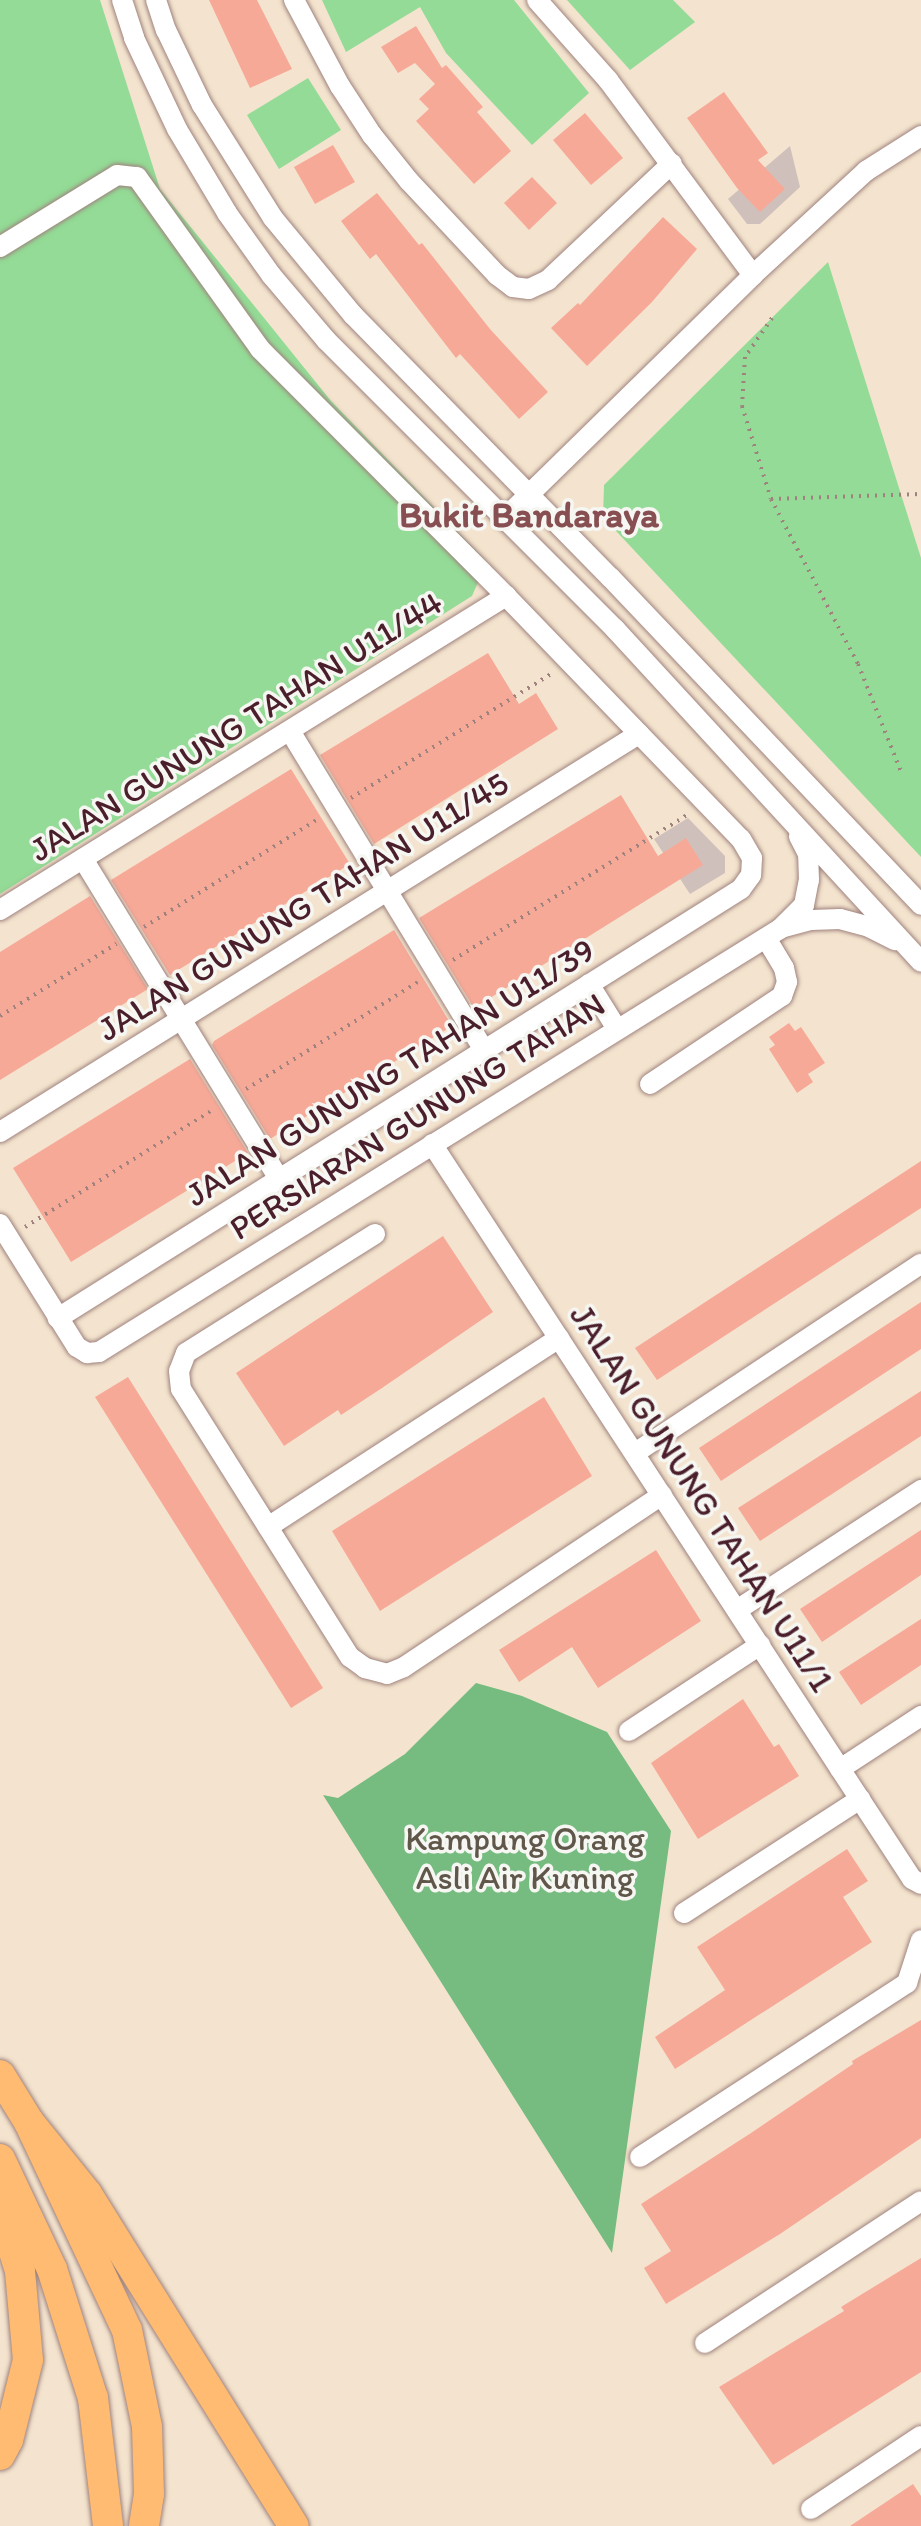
<!DOCTYPE html>
<style>
body{margin:0}
#map{position:relative;width:921px;height:2526px;overflow:hidden;background:#f4e4cf;font-family:Itim,sans-serif}
div>[style]{position:absolute}
.industrial>*{inset:0;background:#cfc0bb}
.green>*{inset:0;background:#93db96}
.forest>*{inset:0;background:#76bb7f}
.building>*{inset:0;background:#f7a998}
.path>*{height:4px;margin-top:-2px;transform-origin:0;background:repeating-linear-gradient(90deg,#9f827d 0 2px,transparent 0 8px)}
.roads{filter:drop-shadow(0 0 2px #9f827d) drop-shadow(0 0 2px #9f827d)}
.minor>*{height:20px;margin:-10px;padding:0 10px;transform-origin:10px;border-radius:10px;background:#fff}
.highway>*{height:30px;margin:-15px;padding:0 15px;transform-origin:15px;border-radius:15px;background:#febb71}
span{translate:-50% -50%;white-space:nowrap;text-align:center;line-height:1.15;-webkit-text-stroke:7px #f6f6f2;paint-order:stroke}
.street-label{font-size:34px;color:#4a1f2b}
.park-label{font-size:34px;color:#60574b}
.neighbourhood-label{font-size:36px;color:#874f51;font-weight:700}
</style>
<div id="map">
<div class="industrial">
<div style="clip-path:polygon(790px 146px,800px 187px,760px 224px,747px 224px,728px 199px)"></div>
<div style="clip-path:polygon(688px 818px,725px 856px,725px 873px,690px 894px,654px 839px)"></div>
</div>
<div class="green">
<div style="clip-path:polygon(0 0,100px 0,160px 189px,331px 401px,487px 562px,472px 596px,0 894px)"></div>
<div style="clip-path:polygon(322px 0,514px 0,589px 93px,532px 145px,446px 53px,420px 7px,346px 52px)"></div>
<div style="clip-path:polygon(567px 0,673px 0,695px 22px,630px 70px)"></div>
<div style="clip-path:polygon(308px 78px,341px 130px,279px 169px,247px 115px)"></div>
<div style="clip-path:polygon(828px 262px,921px 558px,921px 857px,603px 517px,604px 485px)"></div>
</div>
<div class="forest">
<div style="clip-path:polygon(476px 1683px,522px 1696px,607px 1732px,671px 1831px,612px 2253px,323px 1795px,338px 1798px,405px 1754px)"></div>
</div>
<div class="building">
<div style="clip-path:polygon(209px 0,257px 0,292px 69px,250px 88px)"></div>
<div style="clip-path:polygon(416px 26px,442px 68px,446px 65px,483px 107px,477px 112px,511px 151px,474px 184px,416px 121px,429px 109px,419px 99px,435px 84px,415px 63px,398px 73px,381px 47px)"></div>
<div style="clip-path:polygon(724px 92px,768px 153px,758px 160px,785px 189px,760px 212px,737px 188px,687px 118px)"></div>
<div style="clip-path:polygon(585px 113px,623px 158px,591px 185px,553px 140px)"></div>
<div style="clip-path:polygon(333px 145px,355px 182px,315px 204px,294px 167px)"></div>
<div style="clip-path:polygon(532px 177px,557px 203px,529px 230px,504px 203px)"></div>
<div style="clip-path:polygon(377px 193px,419px 245px,422px 243px,490px 329px,548px 392px,519px 419px,460px 354px,456px 358px,376px 254px,370px 259px,341px 221px)"></div>
<div style="clip-path:polygon(663px 217px,697px 249px,652px 302px,587px 366px,551px 328px,578px 303px,580px 305px)"></div>
<div style="clip-path:polygon(488px 653px,519px 704px,536px 693px,558px 729px,374px 844px,320px 755px)"></div>
<div style="clip-path:polygon(291px 769px,350px 864px,170px 975px,111px 880px)"></div>
<div style="clip-path:polygon(621px 795px,658px 856px,686px 838px,703px 865px,474px 1008px,419px 918px)"></div>
<div style="clip-path:polygon(90px 896px,148px 989px,0 1080px,0 952px)"></div>
<div style="clip-path:polygon(394px 930px,452px 1026px,270px 1139px,212px 1045px,214px 1041px)"></div>
<div style="clip-path:polygon(789px 1023px,795px 1031px,801px 1027px,825px 1063px,808px 1074px,813px 1082px,797px 1093px,769px 1049px,775px 1045px,769px 1037px)"></div>
<div style="clip-path:polygon(190px 1059px,248px 1153px,71px 1262px,13px 1168px)"></div>
<div style="clip-path:polygon(921px 1161px,921px 1208px,657px 1380px,635px 1348px)"></div>
<div style="clip-path:polygon(443px 1236px,493px 1312px,382px 1388px,341px 1415px,338px 1410px,284px 1446px,236px 1373px)"></div>
<div style="clip-path:polygon(921px 1302px,921px 1349px,721px 1481px,699px 1448px)"></div>
<div style="clip-path:polygon(128px 1377px,323px 1688px,291px 1708px,95px 1397px)"></div>
<div style="clip-path:polygon(921px 1391px,921px 1436px,760px 1541px,738px 1508px)"></div>
<div style="clip-path:polygon(544px 1397px,592px 1476px,380px 1611px,332px 1531px)"></div>
<div style="clip-path:polygon(921px 1530px,921px 1575px,822px 1642px,800px 1609px)"></div>
<div style="clip-path:polygon(656px 1550px,701px 1621px,598px 1688px,572px 1647px,519px 1682px,499px 1650px)"></div>
<div style="clip-path:polygon(921px 1619px,921px 1665px,861px 1705px,839px 1672px)"></div>
<div style="clip-path:polygon(743px 1699px,774px 1747px,779px 1744px,799px 1776px,698px 1839px,651px 1763px)"></div>
<div style="clip-path:polygon(847px 1849px,868px 1881px,843px 1897px,872px 1942px,675px 2069px,655px 2037px,725px 1990px,697px 1947px)"></div>
<div style="clip-path:polygon(921px 2020px,921px 2138px,780px 2234px,666px 2304px,644px 2268px,671px 2251px,641px 2204px,751px 2133px,853px 2064px,852px 2061px)"></div>
<div style="clip-path:polygon(921px 2258px,921px 2372px,773px 2465px,719px 2387px,844px 2311px,841px 2307px)"></div>
<div style="clip-path:polygon(913px 2484px,921px 2496px,921px 2526px,850px 2526px)"></div>
</div>
<div class="path">
<div style="left:772px;top:318px;width:47px;rotate:124.7deg"></div>
<div style="left:745px;top:357px;width:49px;rotate:93.5deg"></div>
<div style="left:742px;top:406px;width:97px;rotate:72.7deg"></div>
<div style="left:771px;top:499px;width:187px;rotate:62.2deg"></div>
<div style="left:858px;top:664px;width:118px;rotate:68.2deg"></div>
<div style="left:771px;top:499px;width:150px;rotate:-1.9deg"></div>
<div style="left:351px;top:798px;width:239px;rotate:-31.8deg"></div>
<div style="left:144px;top:927px;width:207px;rotate:-31.8deg"></div>
<div style="left:453px;top:960px;width:279px;rotate:-31.8deg"></div>
<div style="left:0;top:1016px;width:137px;rotate:-31.8deg"></div>
<div style="left:246px;top:1089px;width:206px;rotate:-31.9deg"></div>
<div style="left:25px;top:1227px;width:223px;rotate:-32deg"></div>
</div>
<div class="roads">
<div class="minor">
<div style="left:122px;top:0;width:40px;rotate:72deg"></div>
<div style="left:134px;top:38px;width:101px;rotate:64.7deg"></div>
<div style="left:177px;top:129px;width:98px;rotate:59.2deg"></div>
<div style="left:227px;top:213px;width:77px;rotate:54.5deg"></div>
<div style="left:272px;top:276px;width:84px;rotate:49.8deg"></div>
<div style="left:326px;top:340px;width:409px;rotate:45deg"></div>
<div style="left:615px;top:629px;width:452px;rotate:47.4deg"></div>
<div style="left:156px;top:0;width:32px;rotate:72deg"></div>
<div style="left:166px;top:30px;width:83px;rotate:64.4deg"></div>
<div style="left:202px;top:105px;width:133px;rotate:57.9deg"></div>
<div style="left:273px;top:218px;width:126px;rotate:50.5deg"></div>
<div style="left:353px;top:315px;width:367px;rotate:45.6deg"></div>
<div style="left:610px;top:577px;width:452px;rotate:46.5deg"></div>
<div style="left:294px;top:0;width:98px;rotate:61.9deg"></div>
<div style="left:340px;top:86px;width:59px;rotate:56.9deg"></div>
<div style="left:372px;top:135px;width:59px;rotate:51.2deg"></div>
<div style="left:409px;top:181px;width:129px;rotate:46.9deg"></div>
<div style="left:497px;top:275px;width:20px;rotate:37deg"></div>
<div style="left:513px;top:287px;width:16px;rotate:7deg"></div>
<div style="left:529px;top:289px;width:21px;rotate:-25deg"></div>
<div style="left:548px;top:280px;width:170px;rotate:-43.3deg"></div>
<div style="left:537px;top:0;width:107px;rotate:48.4deg"></div>
<div style="left:608px;top:80px;width:243px;rotate:53.4deg"></div>
<div style="left:0;top:247px;width:137px;rotate:-31.6deg"></div>
<div style="left:117px;top:175px;width:20px;rotate:6deg"></div>
<div style="left:137px;top:177px;width:211px;rotate:54.4deg"></div>
<div style="left:260px;top:349px;width:349px;rotate:45.1deg"></div>
<div style="left:506px;top:596px;width:338px;rotate:46deg"></div>
<div style="left:741px;top:839px;width:22px;rotate:60deg"></div>
<div style="left:752px;top:858px;width:17px;rotate:93deg"></div>
<div style="left:751px;top:875px;width:17px;rotate:126deg"></div>
<div style="left:741px;top:889px;width:807px;rotate:147.87deg"></div>
<div style="left:504px;top:519px;width:349px;rotate:-44.4deg"></div>
<div style="left:753px;top:275px;width:154px;rotate:-42.6deg"></div>
<div style="left:866px;top:171px;width:65px;rotate:-32.5deg"></div>
<div style="left:290px;top:731px;width:373px;rotate:58.7deg"></div>
<div style="left:83px;top:859px;width:375px;rotate:58.5deg"></div>
<div style="left:0;top:910px;width:596px;rotate:-31.82deg"></div>
<div style="left:784px;top:927px;width:28px;rotate:-15deg"></div>
<div style="left:811px;top:920px;width:29px;rotate:-2deg"></div>
<div style="left:840px;top:919px;width:30px;rotate:15deg"></div>
<div style="left:869px;top:927px;width:29px;rotate:27deg"></div>
<div style="left:589px;top:984px;width:53px;rotate:58.1deg"></div>
<div style="left:650px;top:1084px;width:159px;rotate:-33.7deg"></div>
<div style="left:782px;top:996px;width:15px;rotate:-70deg"></div>
<div style="left:787px;top:982px;width:14px;rotate:-102deg"></div>
<div style="left:784px;top:968px;width:35px;rotate:-121deg"></div>
<div style="left:0;top:1132px;width:753px;rotate:-31.92deg"></div>
<div style="left:432px;top:1144px;width:878px;rotate:56.85deg"></div>
<div style="left:912px;top:1879px;width:10px;rotate:29deg"></div>
<div style="left:0;top:1224px;width:145px;rotate:58deg"></div>
<div style="left:77px;top:1347px;width:12px;rotate:31deg"></div>
<div style="left:87px;top:1353px;width:12px;rotate:-5deg"></div>
<div style="left:99px;top:1352px;width:802px;rotate:-31.85deg"></div>
<div style="left:780px;top:929px;width:34px;rotate:-45deg"></div>
<div style="left:804px;top:905px;width:25px;rotate:-79deg"></div>
<div style="left:809px;top:880px;width:26px;rotate:-92deg"></div>
<div style="left:808px;top:854px;width:20px;rotate:-117deg"></div>
<div style="left:375px;top:1234px;width:223px;rotate:147.8deg"></div>
<div style="left:186px;top:1353px;width:19px;rotate:111deg"></div>
<div style="left:179px;top:1371px;width:18px;rotate:84deg"></div>
<div style="left:181px;top:1389px;width:317px;rotate:57.8deg"></div>
<div style="left:350px;top:1657px;width:19px;rotate:36deg"></div>
<div style="left:365px;top:1668px;width:23px;rotate:15deg"></div>
<div style="left:387px;top:1674px;width:18px;rotate:-22deg"></div>
<div style="left:404px;top:1667px;width:310px;rotate:-33.7deg"></div>
<div style="left:635px;top:1453px;width:343px;rotate:-33.5deg"></div>
<div style="left:268px;top:1527px;width:347px;rotate:-33deg"></div>
<div style="left:737px;top:1610px;width:220px;rotate:-33.1deg"></div>
<div style="left:629px;top:1731px;width:157px;rotate:-33.3deg"></div>
<div style="left:840px;top:1769px;width:97px;rotate:-33.2deg"></div>
<div style="left:684px;top:1913px;width:210px;rotate:-32.9deg"></div>
<div style="left:640px;top:2157px;width:319px;rotate:-33.1deg"></div>
<div style="left:907px;top:1983px;width:45px;rotate:-72deg"></div>
<div style="left:705px;top:2343px;width:258px;rotate:-33.3deg"></div>
<div style="left:811px;top:2509px;width:132px;rotate:-33.6deg"></div>
</div>
<div class="highway">
<div style="left:0;top:2075px;width:55px;rotate:58.3deg"></div>
<div style="left:29px;top:2122px;width:230px;rotate:64.8deg"></div>
<div style="left:127px;top:2330px;width:99px;rotate:78.3deg"></div>
<div style="left:147px;top:2427px;width:67px;rotate:88.3deg"></div>
<div style="left:149px;top:2494px;width:32px;rotate:99deg"></div>
<div style="left:29px;top:2122px;width:92px;rotate:51.1deg"></div>
<div style="left:87px;top:2194px;width:391px;rotate:58.1deg"></div>
<div style="left:0;top:2159px;width:122px;rotate:64.7deg"></div>
<div style="left:52px;top:2269px;width:135px;rotate:72.4deg"></div>
<div style="left:93px;top:2398px;width:129px;rotate:83.3deg"></div>
<div style="left:0;top:2207px;width:67px;rotate:72.6deg"></div>
<div style="left:20px;top:2271px;width:89px;rotate:84.9deg"></div>
<div style="left:28px;top:2360px;width:82px;rotate:104deg"></div>
<div style="left:8px;top:2440px;width:17px;rotate:118deg"></div>
</div>
</div>
<div class="street-label">
<span style="left:236px;top:726px;rotate:-32deg">JALAN GUNUNG TAHAN U11/44</span>
<span style="left:303px;top:906px;rotate:-32deg">JALAN GUNUNG TAHAN U11/45</span>
<span style="left:390px;top:1072px;rotate:-32deg">JALAN GUNUNG TAHAN U11/39</span>
<span style="left:417px;top:1116px;rotate:-32deg">PERSIARAN GUNUNG TAHAN</span>
<span style="left:702px;top:1498px;rotate:57deg">JALAN GUNUNG TAHAN U11/1</span>
</div>
<div class="park-label">
<span style="left:525px;top:1858px">Kampung Orang<br>Asli Air Kuning</span>
</div>
<div class="neighbourhood-label">
<span style="left:529px;top:515px">Bukit Bandaraya</span>
</div>
</div>
